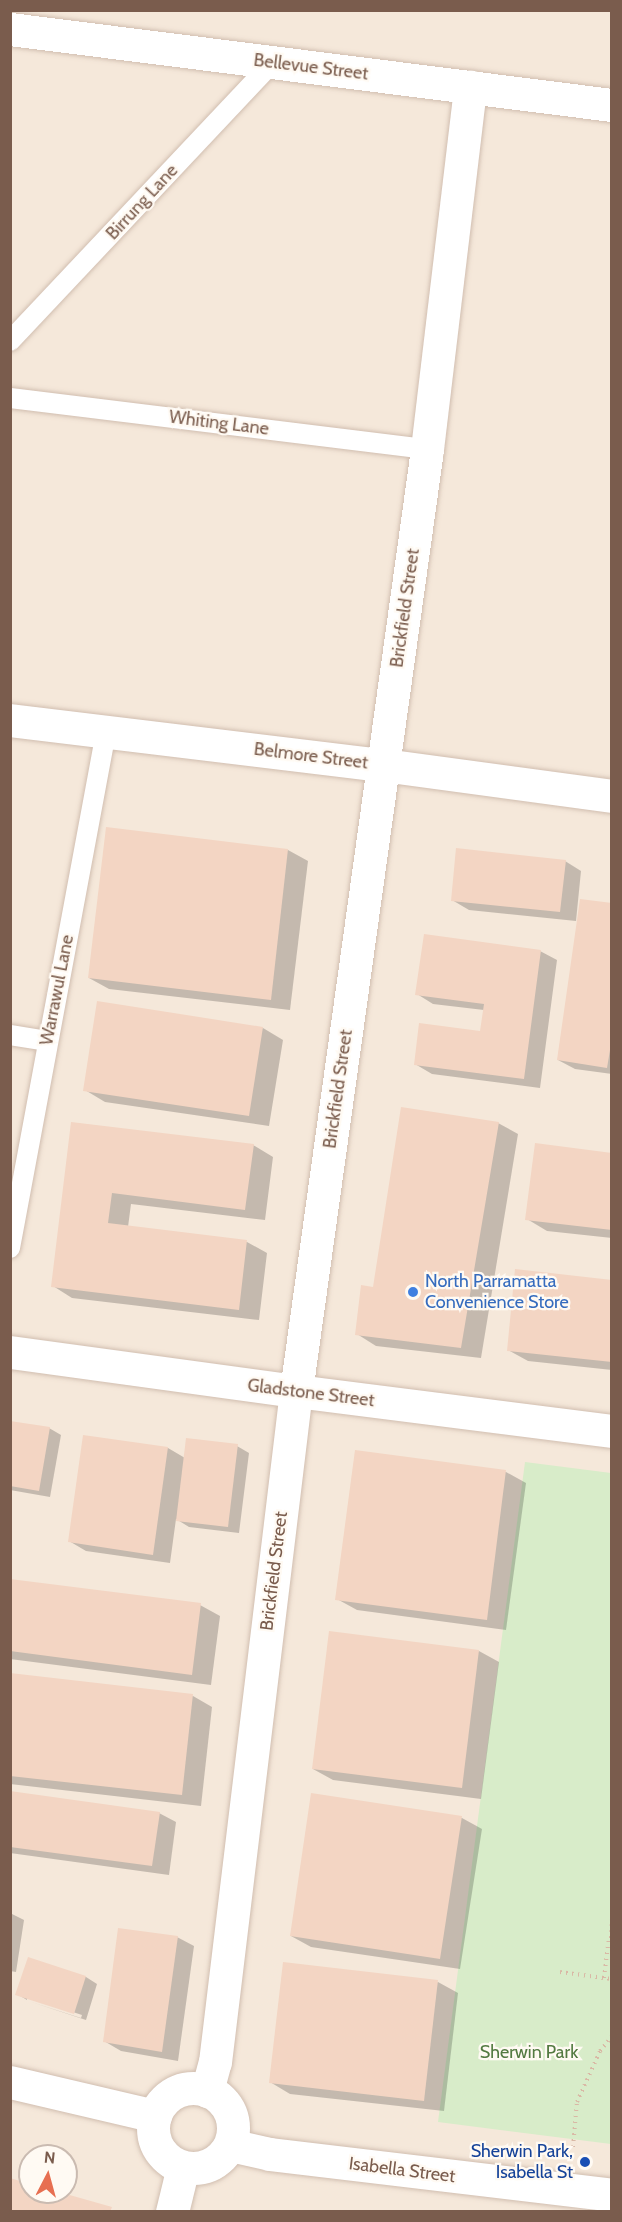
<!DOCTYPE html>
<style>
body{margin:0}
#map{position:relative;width:622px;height:2222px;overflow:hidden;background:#fdf6ec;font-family:Cabin,sans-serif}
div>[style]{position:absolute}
.residential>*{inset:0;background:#f5e8da}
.green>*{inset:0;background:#d8ecc9}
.shadow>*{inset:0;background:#0003}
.building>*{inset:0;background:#f3d5c3}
.path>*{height:4px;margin-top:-2px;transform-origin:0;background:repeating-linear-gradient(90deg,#d9b8a5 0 1.5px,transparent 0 6px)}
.roads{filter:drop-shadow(0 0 2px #d1beb0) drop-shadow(0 0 2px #d1beb0)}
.lane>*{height:20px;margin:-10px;padding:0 10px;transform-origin:10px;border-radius:10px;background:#fff}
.street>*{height:33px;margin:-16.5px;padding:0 16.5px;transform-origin:16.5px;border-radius:16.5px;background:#fff}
.secondary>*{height:33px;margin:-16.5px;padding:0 16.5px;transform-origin:16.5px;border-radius:16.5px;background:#fff}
.secondary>.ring{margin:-16.5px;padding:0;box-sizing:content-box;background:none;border:33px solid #fff;border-radius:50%}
.dots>*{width:16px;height:16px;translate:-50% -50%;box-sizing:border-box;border:3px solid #fffaf3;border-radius:50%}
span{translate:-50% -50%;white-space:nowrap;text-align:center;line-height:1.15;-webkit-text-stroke:4.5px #fffaf3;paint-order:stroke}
.street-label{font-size:18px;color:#7a5c4d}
.shop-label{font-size:18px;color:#366cbe}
.left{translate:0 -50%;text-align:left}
.park-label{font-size:18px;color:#537a41}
.transit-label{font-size:18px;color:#164399}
.right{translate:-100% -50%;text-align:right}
.frame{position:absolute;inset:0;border:12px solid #7a5c4d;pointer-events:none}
.north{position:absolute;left:18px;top:2144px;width:60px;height:60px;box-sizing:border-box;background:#fffaf3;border:2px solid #cabbb1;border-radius:50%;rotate:6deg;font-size:16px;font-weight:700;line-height:24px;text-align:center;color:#7a5c4d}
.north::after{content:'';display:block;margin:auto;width:21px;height:27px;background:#e76f51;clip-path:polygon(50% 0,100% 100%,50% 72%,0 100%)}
</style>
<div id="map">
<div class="residential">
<div style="clip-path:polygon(evenodd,11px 11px,611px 11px,611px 2211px,11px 2212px,11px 11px,30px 2156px,66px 2156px,66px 2192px,30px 2192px,30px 2156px)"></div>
</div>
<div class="green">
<div style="clip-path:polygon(525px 1462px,611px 1473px,611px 2144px,438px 2122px)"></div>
</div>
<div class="shadow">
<div style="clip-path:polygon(288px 850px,308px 861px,290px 1010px,109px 989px,89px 978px)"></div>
<div style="clip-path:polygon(565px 861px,581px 871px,576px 921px,469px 910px,452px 900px)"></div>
<div style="clip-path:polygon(612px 905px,612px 1074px,575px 1069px,558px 1060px)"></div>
<div style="clip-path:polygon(540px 951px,557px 960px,540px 1088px,432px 1074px,415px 1064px,482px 1033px,484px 1010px,433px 1004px,417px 994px)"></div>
<div style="clip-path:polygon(263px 1028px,283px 1040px,269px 1126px,105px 1102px,85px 1090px)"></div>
<div style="clip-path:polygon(73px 1123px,253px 1145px,273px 1157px,265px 1220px,131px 1204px,128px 1227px,247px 1242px,267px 1253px,259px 1320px,72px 1298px,53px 1286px)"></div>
<div style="clip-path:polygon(498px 1123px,518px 1134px,481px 1358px,376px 1346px,357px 1334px,375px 1289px)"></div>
<div style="clip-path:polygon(612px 1154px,612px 1238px,547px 1231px,527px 1219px)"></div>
<div style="clip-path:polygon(612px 1281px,612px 1370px,528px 1361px,508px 1350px)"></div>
<div style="clip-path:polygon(10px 1422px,49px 1428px,61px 1435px,50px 1497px,10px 1490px)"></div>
<div style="clip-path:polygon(84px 1437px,168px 1448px,185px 1458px,237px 1446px,249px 1453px,239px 1533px,189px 1527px,176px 1519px,170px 1563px,86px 1551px,69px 1541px)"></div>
<div style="clip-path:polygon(356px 1452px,506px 1472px,526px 1483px,506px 1630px,357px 1610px,337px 1599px)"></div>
<div style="clip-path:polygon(10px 1580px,200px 1605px,220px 1616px,211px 1685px,10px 1659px)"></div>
<div style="clip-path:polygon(479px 1651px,499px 1662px,481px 1799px,333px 1780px,313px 1769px)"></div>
<div style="clip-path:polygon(10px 1675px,193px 1696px,212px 1707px,201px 1806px,10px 1784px)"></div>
<div style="clip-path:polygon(10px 1793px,159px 1813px,176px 1822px,169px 1875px,10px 1853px)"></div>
<div style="clip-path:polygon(313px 1795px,462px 1818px,482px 1829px,460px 1969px,311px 1947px,291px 1936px)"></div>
<div style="clip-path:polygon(10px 1913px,24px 1920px,16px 1972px,10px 1971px)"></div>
<div style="clip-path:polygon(177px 1937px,194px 1946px,178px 2061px,121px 2051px,104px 2041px)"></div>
<div style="clip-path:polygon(29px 1959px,86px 1977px,97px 1984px,86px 2020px,28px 2001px,81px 2018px,82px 2015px,27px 1997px,27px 2000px,17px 1994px)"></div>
<div style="clip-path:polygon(438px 1982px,458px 1993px,444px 2111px,290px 2094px,270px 2082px)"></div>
</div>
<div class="building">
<div style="clip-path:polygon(106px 827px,288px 849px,271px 1000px,88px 978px)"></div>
<div style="clip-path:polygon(456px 848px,566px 860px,560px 912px,451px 901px)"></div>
<div style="clip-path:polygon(580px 899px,612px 903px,612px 1038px,607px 1068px,557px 1060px)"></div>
<div style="clip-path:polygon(424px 934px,541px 950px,524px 1079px,414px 1065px,419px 1023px,480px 1031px,484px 1004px,415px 995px)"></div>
<div style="clip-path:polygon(97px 1001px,263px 1027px,249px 1116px,83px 1091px)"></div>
<div style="clip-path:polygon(401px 1107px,499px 1122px,461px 1348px,355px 1335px,361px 1285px,373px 1287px)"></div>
<div style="clip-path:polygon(71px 1122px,254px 1144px,245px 1210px,112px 1193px,108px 1223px,247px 1240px,239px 1310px,51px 1287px)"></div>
<div style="clip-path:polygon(535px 1143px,612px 1153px,612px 1230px,525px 1220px)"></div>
<div style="clip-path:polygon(515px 1269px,612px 1280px,612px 1362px,507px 1351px)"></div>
<div style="clip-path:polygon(10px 1421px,50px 1427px,39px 1491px,10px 1486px)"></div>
<div style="clip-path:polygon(83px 1435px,168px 1447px,153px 1555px,68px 1542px)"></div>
<div style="clip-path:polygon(186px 1438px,238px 1444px,228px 1527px,176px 1521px)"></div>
<div style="clip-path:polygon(355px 1450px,506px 1470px,487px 1620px,335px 1600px)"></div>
<div style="clip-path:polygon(10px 1579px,201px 1603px,192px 1675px,10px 1651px)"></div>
<div style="clip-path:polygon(329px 1631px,479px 1650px,462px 1788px,312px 1769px)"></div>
<div style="clip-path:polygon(10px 1673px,193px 1694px,182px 1795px,10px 1776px)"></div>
<div style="clip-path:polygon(10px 1791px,160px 1812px,152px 1866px,10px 1847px)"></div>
<div style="clip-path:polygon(311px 1793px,462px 1816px,440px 1959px,290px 1936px)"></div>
<div style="clip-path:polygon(118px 1928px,178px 1936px,162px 2052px,103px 2042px)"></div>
<div style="clip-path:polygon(28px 1957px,86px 1976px,74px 2014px,15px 1995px)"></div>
<div style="clip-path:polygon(283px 1962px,438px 1980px,424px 2101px,269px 2083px)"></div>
<div style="clip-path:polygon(10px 2178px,30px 2184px,30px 2192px,59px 2192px,112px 2207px,110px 2212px,10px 2212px)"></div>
</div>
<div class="path">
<div style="left:611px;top:1938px;width:20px;rotate:-87deg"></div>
<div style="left:560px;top:1972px;width:52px;rotate:7.7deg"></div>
<div style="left:604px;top:1978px;width:40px;rotate:-82.9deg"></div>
<div style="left:573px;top:2147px;width:45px;rotate:-84.9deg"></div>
<div style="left:577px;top:2102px;width:56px;rotate:-65.7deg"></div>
<div style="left:600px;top:2051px;width:19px;rotate:-51deg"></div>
</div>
<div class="roads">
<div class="lane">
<div style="left:10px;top:341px;width:383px;rotate:-46.7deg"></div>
<div style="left:10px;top:398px;width:420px;rotate:7deg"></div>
<div style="left:10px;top:1035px;width:37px;rotate:9deg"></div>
<div style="left:10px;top:1248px;width:525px;rotate:-79.46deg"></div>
</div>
<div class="street">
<div style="left:10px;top:29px;width:607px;rotate:7.2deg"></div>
<div style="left:10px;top:720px;width:377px;rotate:6.9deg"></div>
<div style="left:384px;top:765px;width:230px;rotate:7.7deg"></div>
<div style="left:10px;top:1352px;width:289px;rotate:7.8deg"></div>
<div style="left:296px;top:1391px;width:319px;rotate:7.2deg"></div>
<div style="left:207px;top:2091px;width:30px;rotate:-75deg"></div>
<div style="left:215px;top:2062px;width:676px;rotate:-83.12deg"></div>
<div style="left:296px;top:1391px;width:951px;rotate:-82.08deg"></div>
<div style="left:427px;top:449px;width:365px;rotate:-83.2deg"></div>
<div style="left:172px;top:2212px;width:46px;rotate:-76.3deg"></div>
</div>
<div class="secondary">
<div style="left:10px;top:2082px;width:149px;rotate:13.2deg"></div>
<div class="ring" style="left:153px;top:2088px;width:47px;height:47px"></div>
<div style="left:230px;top:2145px;width:41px;rotate:12.7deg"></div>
<div style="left:270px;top:2154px;width:344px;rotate:6.8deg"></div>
</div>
</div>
<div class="dots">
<div style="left:413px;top:1292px;background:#3f7fe0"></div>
<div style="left:585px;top:2162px;background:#1a4fb4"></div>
</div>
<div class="street-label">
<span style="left:311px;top:67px;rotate:7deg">Bellevue Street</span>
<span style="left:142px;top:202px;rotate:-47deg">Birrung Lane</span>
<span style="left:219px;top:423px;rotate:7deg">Whiting Lane</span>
<span style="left:405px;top:608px;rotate:-82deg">Brickfield Street</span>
<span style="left:311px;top:756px;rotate:7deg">Belmore Street</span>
<span style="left:57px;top:990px;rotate:-79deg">Warrawul Lane</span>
<span style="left:338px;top:1089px;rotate:-82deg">Brickfield Street</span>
<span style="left:311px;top:1393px;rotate:7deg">Gladstone Street</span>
<span style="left:274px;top:1571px;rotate:-83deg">Brickfield Street</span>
<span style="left:402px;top:2170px;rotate:7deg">Isabella Street</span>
</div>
<div class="shop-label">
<span class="left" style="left:425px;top:1292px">North Parramatta<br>Convenience Store</span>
</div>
<div class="park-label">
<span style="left:529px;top:2052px">Sherwin Park</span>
</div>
<div class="transit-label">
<span class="right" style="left:573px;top:2162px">Sherwin Park,<br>Isabella St</span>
</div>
<div class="frame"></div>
<div class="north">N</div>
</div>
